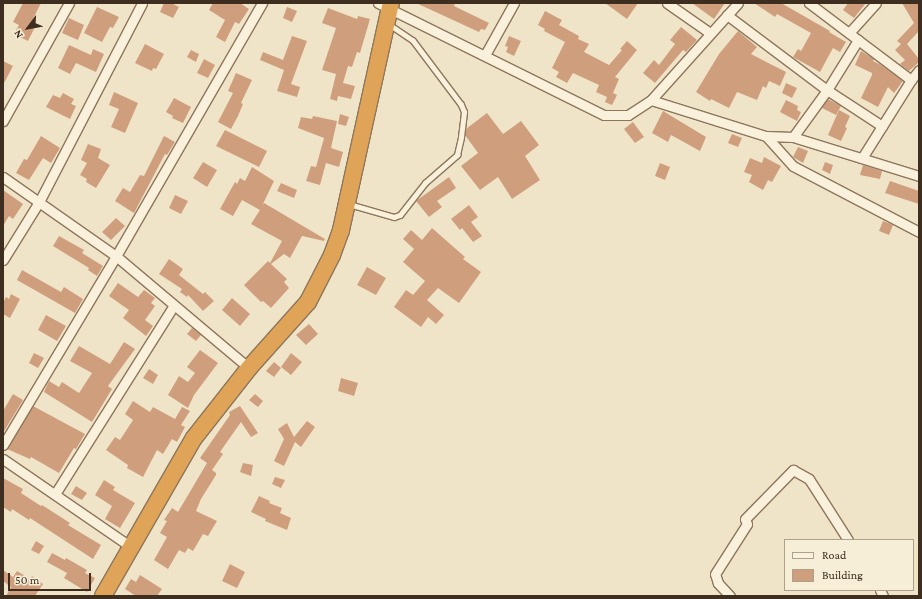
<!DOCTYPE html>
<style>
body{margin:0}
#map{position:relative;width:922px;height:599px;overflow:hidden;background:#f0e4c8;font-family:"Crimson Pro",serif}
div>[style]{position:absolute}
.building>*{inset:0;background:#cf9f7d}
.roads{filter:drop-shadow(1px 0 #8d765c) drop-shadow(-1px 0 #8d765c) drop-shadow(0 1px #8d765c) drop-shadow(0 -1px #8d765c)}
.lane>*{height:4.5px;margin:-2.25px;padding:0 2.25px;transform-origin:2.25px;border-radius:2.25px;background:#faf1dc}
.street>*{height:9px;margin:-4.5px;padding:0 4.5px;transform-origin:4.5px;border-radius:4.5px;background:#faf1dc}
.highway>*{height:16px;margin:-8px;padding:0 8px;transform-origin:8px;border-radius:8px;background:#e0a458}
span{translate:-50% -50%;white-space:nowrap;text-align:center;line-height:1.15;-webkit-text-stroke:4px #f7eed8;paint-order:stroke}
.frame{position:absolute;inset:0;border:4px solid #3d2e20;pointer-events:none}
.legend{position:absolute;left:784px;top:539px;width:130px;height:52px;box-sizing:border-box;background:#f7eed8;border:1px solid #ada18e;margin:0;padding:5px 7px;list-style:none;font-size:12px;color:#3d2e20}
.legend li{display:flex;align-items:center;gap:8px;height:20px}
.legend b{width:20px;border:1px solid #ada18e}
.north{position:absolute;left:8px;top:8px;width:40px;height:40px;-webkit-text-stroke:3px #f7eed8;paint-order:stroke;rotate:238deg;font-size:11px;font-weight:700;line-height:16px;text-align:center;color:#3d2e20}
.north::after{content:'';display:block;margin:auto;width:14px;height:18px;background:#3d2e20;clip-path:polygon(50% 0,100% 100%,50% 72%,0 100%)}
.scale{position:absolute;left:8px;top:573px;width:83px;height:18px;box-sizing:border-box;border:2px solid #3d2e20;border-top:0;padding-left:5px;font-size:12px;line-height:14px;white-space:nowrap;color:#3d2e20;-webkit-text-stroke:3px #f7eed8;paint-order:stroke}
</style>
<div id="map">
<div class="building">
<i style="clip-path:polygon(23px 3px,41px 3px,31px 23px,36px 25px,28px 41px,14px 34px,19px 25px,13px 22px)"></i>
<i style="clip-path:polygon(164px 3px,171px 3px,179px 7px,173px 18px,160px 12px)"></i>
<i style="clip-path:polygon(213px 3px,240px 3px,249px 9px,239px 24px,235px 22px,225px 42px,216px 37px,225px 20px,209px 10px)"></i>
<i style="clip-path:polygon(416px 3px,455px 3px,454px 6px,489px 23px,485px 30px,481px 29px,479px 32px)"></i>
<i style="clip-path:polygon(605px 3px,638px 3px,627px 19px)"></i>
<i style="clip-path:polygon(692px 3px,725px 3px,714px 19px)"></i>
<i style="clip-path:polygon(754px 3px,781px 3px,830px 31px,829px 32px,846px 42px,840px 52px,833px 48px,820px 72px,793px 57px,798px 49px,801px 51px,811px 33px,777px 14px,775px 17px)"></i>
<i style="clip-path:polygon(848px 3px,866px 3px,854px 18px,843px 10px)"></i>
<i style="clip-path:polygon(902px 3px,919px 3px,919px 31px,907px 44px,919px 59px,919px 62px,909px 71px,900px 64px,905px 60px,895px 50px,901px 44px,897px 41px,914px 23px)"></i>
<i style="clip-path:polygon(97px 7px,119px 17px,113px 28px,110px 27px,102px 42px,84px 33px)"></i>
<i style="clip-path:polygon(287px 7px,297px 11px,292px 22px,283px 18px)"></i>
<i style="clip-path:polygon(328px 8px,357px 19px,358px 16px,370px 19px,360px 53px,357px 52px,352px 67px,348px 66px,343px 83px,355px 86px,351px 99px,338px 96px,337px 101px,330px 99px,336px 74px,322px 70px,336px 28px,322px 23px)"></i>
<i style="clip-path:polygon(545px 11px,562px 20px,559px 25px,579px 36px,578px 39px,589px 44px,584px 52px,609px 65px,622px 50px,620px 49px,627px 41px,637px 50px,615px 77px,619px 79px,613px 93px,617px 95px,612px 105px,605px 102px,607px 97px,596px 92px,599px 85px,573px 73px,567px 83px,556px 77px,559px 72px,552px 68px,565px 42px,544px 31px,545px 29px,538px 25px)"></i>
<i style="clip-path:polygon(69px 18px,84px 25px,78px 40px,62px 33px)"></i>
<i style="clip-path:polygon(681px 27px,697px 40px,686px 52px,683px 50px,655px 83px,643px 73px,654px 60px,659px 65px,675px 44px,670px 40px)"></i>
<i style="clip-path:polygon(738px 31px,757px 47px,751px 54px,786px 72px,780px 86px,769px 81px,766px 88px,763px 86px,757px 100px,737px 92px,729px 108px,711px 99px,710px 101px,696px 92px,719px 54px)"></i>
<i style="clip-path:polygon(292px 36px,307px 41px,291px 84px,300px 87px,297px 97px,277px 91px,284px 70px,260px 60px,263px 52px,283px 60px)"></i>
<i style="clip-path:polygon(509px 36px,521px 41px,514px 56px,506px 52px,508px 47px,505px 46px)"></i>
<i style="clip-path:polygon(145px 44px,164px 54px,156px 69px,153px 68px,152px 71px,135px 63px)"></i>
<i style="clip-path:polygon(69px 45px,91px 55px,93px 49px,104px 54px,96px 72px,76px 63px,70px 74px,58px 68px)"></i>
<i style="clip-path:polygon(191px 50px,199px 54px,196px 62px,187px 57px)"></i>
<i style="clip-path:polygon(861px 51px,874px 59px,873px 61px,881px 65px,903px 81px,894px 93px,888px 87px,878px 107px,861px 98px,872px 75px,872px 73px,855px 65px)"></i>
<i style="clip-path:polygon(204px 59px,215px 65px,208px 78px,197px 73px)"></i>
<i style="clip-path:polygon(3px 61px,13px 66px,3px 85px)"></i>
<i style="clip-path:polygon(236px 73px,252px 80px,241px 103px,243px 104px,238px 116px,231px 129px,218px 122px,233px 93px,228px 91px)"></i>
<i style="clip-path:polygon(786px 83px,797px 88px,792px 98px,782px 93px)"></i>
<i style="clip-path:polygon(114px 92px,138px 103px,125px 133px,111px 127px,119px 109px,109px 105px)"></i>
<i style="clip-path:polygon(63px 93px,74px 99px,71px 104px,76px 106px,70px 119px,46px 107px,53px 95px,60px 98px)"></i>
<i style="clip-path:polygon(174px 98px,191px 107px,183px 123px,172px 118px,173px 116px,166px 112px)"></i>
<i style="clip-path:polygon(828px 99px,841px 106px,836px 115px,822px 108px)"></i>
<i style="clip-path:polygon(786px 100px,798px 106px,797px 110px,801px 112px,797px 121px,780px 112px)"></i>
<i style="clip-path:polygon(839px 110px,850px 116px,845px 127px,847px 128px,841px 141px,828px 135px)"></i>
<i style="clip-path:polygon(663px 111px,706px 137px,700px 151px,671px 135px,668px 142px,652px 133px)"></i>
<i style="clip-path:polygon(487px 113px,503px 134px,521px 121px,539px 145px,525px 156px,540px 180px,512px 199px,498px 177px,480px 190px,461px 166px,478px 153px,465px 135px,466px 129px)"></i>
<i style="clip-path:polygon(340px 114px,349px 117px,346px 126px,338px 124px)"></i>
<i style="clip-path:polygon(313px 116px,337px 121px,331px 148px,343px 152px,339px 167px,326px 163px,320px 185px,306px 181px,311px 166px,316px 167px,324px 138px,298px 128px,301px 117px,312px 119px)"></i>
<i style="clip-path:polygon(633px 122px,644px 137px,635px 143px,624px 129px)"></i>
<i style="clip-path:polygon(225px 130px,267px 151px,259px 167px,216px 146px)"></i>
<i style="clip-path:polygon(732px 134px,742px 138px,738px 147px,728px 143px)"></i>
<i style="clip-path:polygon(41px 136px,60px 148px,51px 163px,43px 158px,29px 180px,16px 173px,24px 159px,27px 160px)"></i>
<i style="clip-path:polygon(164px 136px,175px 142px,167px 155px,165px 154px,134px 213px,115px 201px,123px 188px,130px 192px,140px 175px,144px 176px)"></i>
<i style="clip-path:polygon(88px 144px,101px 149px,98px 158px,110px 165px,96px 188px,86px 182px,87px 179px,80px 175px,87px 163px,81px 160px)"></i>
<i style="clip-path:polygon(798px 147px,808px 151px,803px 163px,793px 157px)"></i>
<i style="clip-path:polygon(764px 157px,781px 166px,772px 182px,768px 180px,763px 190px,749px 182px,752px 175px,744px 172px,750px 158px,762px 163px)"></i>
<i style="clip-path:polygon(203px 162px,217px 170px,207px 187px,193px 178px)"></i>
<i style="clip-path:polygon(825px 162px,833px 165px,830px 174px,822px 170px)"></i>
<i style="clip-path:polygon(660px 163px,670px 167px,665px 180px,655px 176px)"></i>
<i style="clip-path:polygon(863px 165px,882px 171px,880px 179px,860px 175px)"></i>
<i style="clip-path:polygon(252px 167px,274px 181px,262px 206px,264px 203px,325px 239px,324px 241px,302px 236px,290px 258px,284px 254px,271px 264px,287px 279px,284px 282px,289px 288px,271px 308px,263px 301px,261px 302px,244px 285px,268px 261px,270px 263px,282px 241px,251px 224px,260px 210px,242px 200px,233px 216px,220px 209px,235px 182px,237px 184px,240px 178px,245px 181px)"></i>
<i style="clip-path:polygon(449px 177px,456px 188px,437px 201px,442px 207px,429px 217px,416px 201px)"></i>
<i style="clip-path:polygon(890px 181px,919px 191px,919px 204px,885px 193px)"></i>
<i style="clip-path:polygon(281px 183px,297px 190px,294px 198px,277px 191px)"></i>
<i style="clip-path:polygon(3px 190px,23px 204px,13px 219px,9px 216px,3px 226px)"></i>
<i style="clip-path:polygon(175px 195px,188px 201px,181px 214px,169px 208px)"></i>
<i style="clip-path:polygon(469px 205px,478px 217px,471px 222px,482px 236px,473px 242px,462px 228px,460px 230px,451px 219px)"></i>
<i style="clip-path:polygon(116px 218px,125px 226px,111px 240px,102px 232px)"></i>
<i style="clip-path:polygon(883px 221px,893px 225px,889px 235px,879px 231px)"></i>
<i style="clip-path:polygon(432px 228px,465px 257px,463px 259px,481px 272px,459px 303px,438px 288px,427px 300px,444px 315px,436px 324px,428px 317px,421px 327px,394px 307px,406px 290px,413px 295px,425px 281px,403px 262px,414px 249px,403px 239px,411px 230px,422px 240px)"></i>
<i style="clip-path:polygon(59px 236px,84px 250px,82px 253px,103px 266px,97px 276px,88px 270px,89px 268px,53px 246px)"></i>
<i style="clip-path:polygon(169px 259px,183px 269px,179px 275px,203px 294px,205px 292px,214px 301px,203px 311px,188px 295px,187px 297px,180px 292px,182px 289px,159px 274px)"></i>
<i style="clip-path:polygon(367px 267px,386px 278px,376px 295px,357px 285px)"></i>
<i style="clip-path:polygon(22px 270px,61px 292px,64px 287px,83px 299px,75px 313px,17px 280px)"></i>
<i style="clip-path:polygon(118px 283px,138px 297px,144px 290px,155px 298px,151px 303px,155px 306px,145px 320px,153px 326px,146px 336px,123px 318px,129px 310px,109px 296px)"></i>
<i style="clip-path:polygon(11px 294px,20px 299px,10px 318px,3px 314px,3px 303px,6px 297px,9px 299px)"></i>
<i style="clip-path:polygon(232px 298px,250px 314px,240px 326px,222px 310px)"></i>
<i style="clip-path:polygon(46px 315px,66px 326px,57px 341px,38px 330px)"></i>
<i style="clip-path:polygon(309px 324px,318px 334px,306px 345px,296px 335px)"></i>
<i style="clip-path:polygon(192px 328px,201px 335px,196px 341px,187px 334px)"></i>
<i style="clip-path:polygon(124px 342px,135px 349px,108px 386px,112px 389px,92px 422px,44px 392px,49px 381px,59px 387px,62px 382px,79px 393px,92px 373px,70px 361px,79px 346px,110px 364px)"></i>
<i style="clip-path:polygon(200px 350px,218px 363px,194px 395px,188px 408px,168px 395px,179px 376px,188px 382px,195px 373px,187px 367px)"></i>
<i style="clip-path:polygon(34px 353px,44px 358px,38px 368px,29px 363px)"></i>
<i style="clip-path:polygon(291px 353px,302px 362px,291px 375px,281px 367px)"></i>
<i style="clip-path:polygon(274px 362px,281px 368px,274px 377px,266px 371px)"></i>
<i style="clip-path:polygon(149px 369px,158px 375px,153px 384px,143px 378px)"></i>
<i style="clip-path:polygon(341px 378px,358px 383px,354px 396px,338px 391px)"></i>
<i style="clip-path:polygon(13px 394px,23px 400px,3px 433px,3px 411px)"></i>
<i style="clip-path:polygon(255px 394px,263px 401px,258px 407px,249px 400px)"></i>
<i style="clip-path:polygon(133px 401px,150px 412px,153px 407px,175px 419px,182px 407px,190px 411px,181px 425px,185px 427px,177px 442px,172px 439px,163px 454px,157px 450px,143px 477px,127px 468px,128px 465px,106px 450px,115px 437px,120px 440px,133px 420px,125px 414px)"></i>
<i style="clip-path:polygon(33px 406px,85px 434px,76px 449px,74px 448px,59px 473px,31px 457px,30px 459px,7px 449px)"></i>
<i style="clip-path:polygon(240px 406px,258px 433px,251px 437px,241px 422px,220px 452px,223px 454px,212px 470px,216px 473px,216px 475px,201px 499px,196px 511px,217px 521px,208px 536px,203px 534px,193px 551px,188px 548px,185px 553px,179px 550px,168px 569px,154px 560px,167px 537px,160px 533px,167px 521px,164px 520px,172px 508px,178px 512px,207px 463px,200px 458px,230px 415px,229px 412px)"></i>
<i style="clip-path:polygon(307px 421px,315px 427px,301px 447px,295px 442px,284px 466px,274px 461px,284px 439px,278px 429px,287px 423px,294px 437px)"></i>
<i style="clip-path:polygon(243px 463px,253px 465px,251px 476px,240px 472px)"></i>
<i style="clip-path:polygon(275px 477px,285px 480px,281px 488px,272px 484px)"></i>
<i style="clip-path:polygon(3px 478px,23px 489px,21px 493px,41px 506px,42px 505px,70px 523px,68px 525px,101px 545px,93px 559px,30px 518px,29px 520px,12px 509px,11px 512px,3px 507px)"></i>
<i style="clip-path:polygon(104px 480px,115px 487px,113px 490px,135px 503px,120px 528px,105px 519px,112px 506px,95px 495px)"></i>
<i style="clip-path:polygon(76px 486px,87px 493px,82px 500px,71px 494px)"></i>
<i style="clip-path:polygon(259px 496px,270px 501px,269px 503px,282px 508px,280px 513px,291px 518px,287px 530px,265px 521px,266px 519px,251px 512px)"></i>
<i style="clip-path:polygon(36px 541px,44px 546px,39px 554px,31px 550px)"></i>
<i style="clip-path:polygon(52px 553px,65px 560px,66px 558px,87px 570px,85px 573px,95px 578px,87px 592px,64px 578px,67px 573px,47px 562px)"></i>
<i style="clip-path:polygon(230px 564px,245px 572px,237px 588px,222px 581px)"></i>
<i style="clip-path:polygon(3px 570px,13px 577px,17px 571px,30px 579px,32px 576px,43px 584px,35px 596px,6px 596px,11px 587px,3px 581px)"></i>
<i style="clip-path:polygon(140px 575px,162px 589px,157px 596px,136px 596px,125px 589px,131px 579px,136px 582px)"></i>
</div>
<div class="roads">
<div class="lane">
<i style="left:349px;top:204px;width:47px;rotate:16.1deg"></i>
<i style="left:394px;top:217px;width:6px;rotate:-18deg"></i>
<i style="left:400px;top:215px;width:41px;rotate:-52deg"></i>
<i style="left:425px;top:183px;width:43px;rotate:-41.2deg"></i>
<i style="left:457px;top:155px;width:18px;rotate:-77deg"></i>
<i style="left:461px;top:137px;width:25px;rotate:-83deg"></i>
<i style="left:464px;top:112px;width:8px;rotate:-113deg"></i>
<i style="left:461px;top:105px;width:80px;rotate:-126.9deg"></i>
<i style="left:413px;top:41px;width:29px;rotate:-146deg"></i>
</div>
<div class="street">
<i style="left:378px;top:3px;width:252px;rotate:26.4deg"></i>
<i style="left:604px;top:115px;width:24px"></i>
<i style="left:628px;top:115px;width:27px;rotate:-33deg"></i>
<i style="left:651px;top:100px;width:130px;rotate:-48.1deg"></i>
<i style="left:667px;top:3px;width:52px;rotate:34.9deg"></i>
<i style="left:809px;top:3px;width:128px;rotate:37deg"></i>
<i style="left:727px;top:15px;width:125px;rotate:36.9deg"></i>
<i style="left:827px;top:90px;width:66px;rotate:33.2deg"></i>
<i style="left:849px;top:33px;width:40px;rotate:-48deg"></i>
<i style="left:485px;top:55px;width:60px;rotate:-60.9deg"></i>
<i style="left:651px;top:100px;width:121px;rotate:17.4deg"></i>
<i style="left:766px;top:136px;width:27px;rotate:2deg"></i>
<i style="left:793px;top:137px;width:132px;rotate:17.2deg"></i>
<i style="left:3px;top:121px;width:135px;rotate:-60.8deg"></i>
<i style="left:766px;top:136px;width:40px;rotate:48deg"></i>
<i style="left:793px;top:166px;width:142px;rotate:27.6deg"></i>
<i style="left:793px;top:137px;width:58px;rotate:-54.1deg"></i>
<i style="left:827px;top:90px;width:59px;rotate:-58.2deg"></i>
<i style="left:862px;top:158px;width:92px;rotate:-57.9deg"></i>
<i style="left:911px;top:80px;width:13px;rotate:-51deg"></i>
<i style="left:3px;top:177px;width:138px;rotate:35deg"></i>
<i style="left:116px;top:256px;width:174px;rotate:40.1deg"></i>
<i style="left:3px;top:260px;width:68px;rotate:-58.2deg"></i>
<i style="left:39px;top:202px;width:224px;rotate:-62.6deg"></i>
<i style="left:3px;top:445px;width:220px;rotate:-59.1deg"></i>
<i style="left:116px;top:256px;width:292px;rotate:-60deg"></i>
<i style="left:3px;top:459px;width:155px;rotate:34.5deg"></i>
<i style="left:55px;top:494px;width:223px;rotate:-57.8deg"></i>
<i style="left:880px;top:590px;width:7px;rotate:63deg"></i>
<i style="left:730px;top:596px;width:18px;rotate:-133deg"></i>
<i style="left:718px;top:583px;width:9px;rotate:-108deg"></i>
<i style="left:715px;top:574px;width:59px;rotate:-57.4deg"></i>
<i style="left:747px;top:524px;width:5px;rotate:-112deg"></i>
<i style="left:745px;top:519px;width:69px;rotate:-45.6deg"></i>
<i style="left:793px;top:470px;width:18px;rotate:29deg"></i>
<i style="left:809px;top:479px;width:72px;rotate:57.4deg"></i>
</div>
<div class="highway">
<i style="left:103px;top:596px;width:182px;rotate:-60.1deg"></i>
<i style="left:194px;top:438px;width:89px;rotate:-51.8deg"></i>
<i style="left:249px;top:368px;width:89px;rotate:-48.2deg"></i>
<i style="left:308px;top:302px;width:53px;rotate:-62.9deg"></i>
<i style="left:332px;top:255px;width:27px;rotate:-70deg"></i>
<i style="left:341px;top:230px;width:232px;rotate:-77.6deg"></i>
</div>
</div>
<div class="frame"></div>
<ul class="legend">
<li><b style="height:5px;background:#faf1dc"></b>Road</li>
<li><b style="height:11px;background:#cf9f7d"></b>Building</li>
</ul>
<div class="north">N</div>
<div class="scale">50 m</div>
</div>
